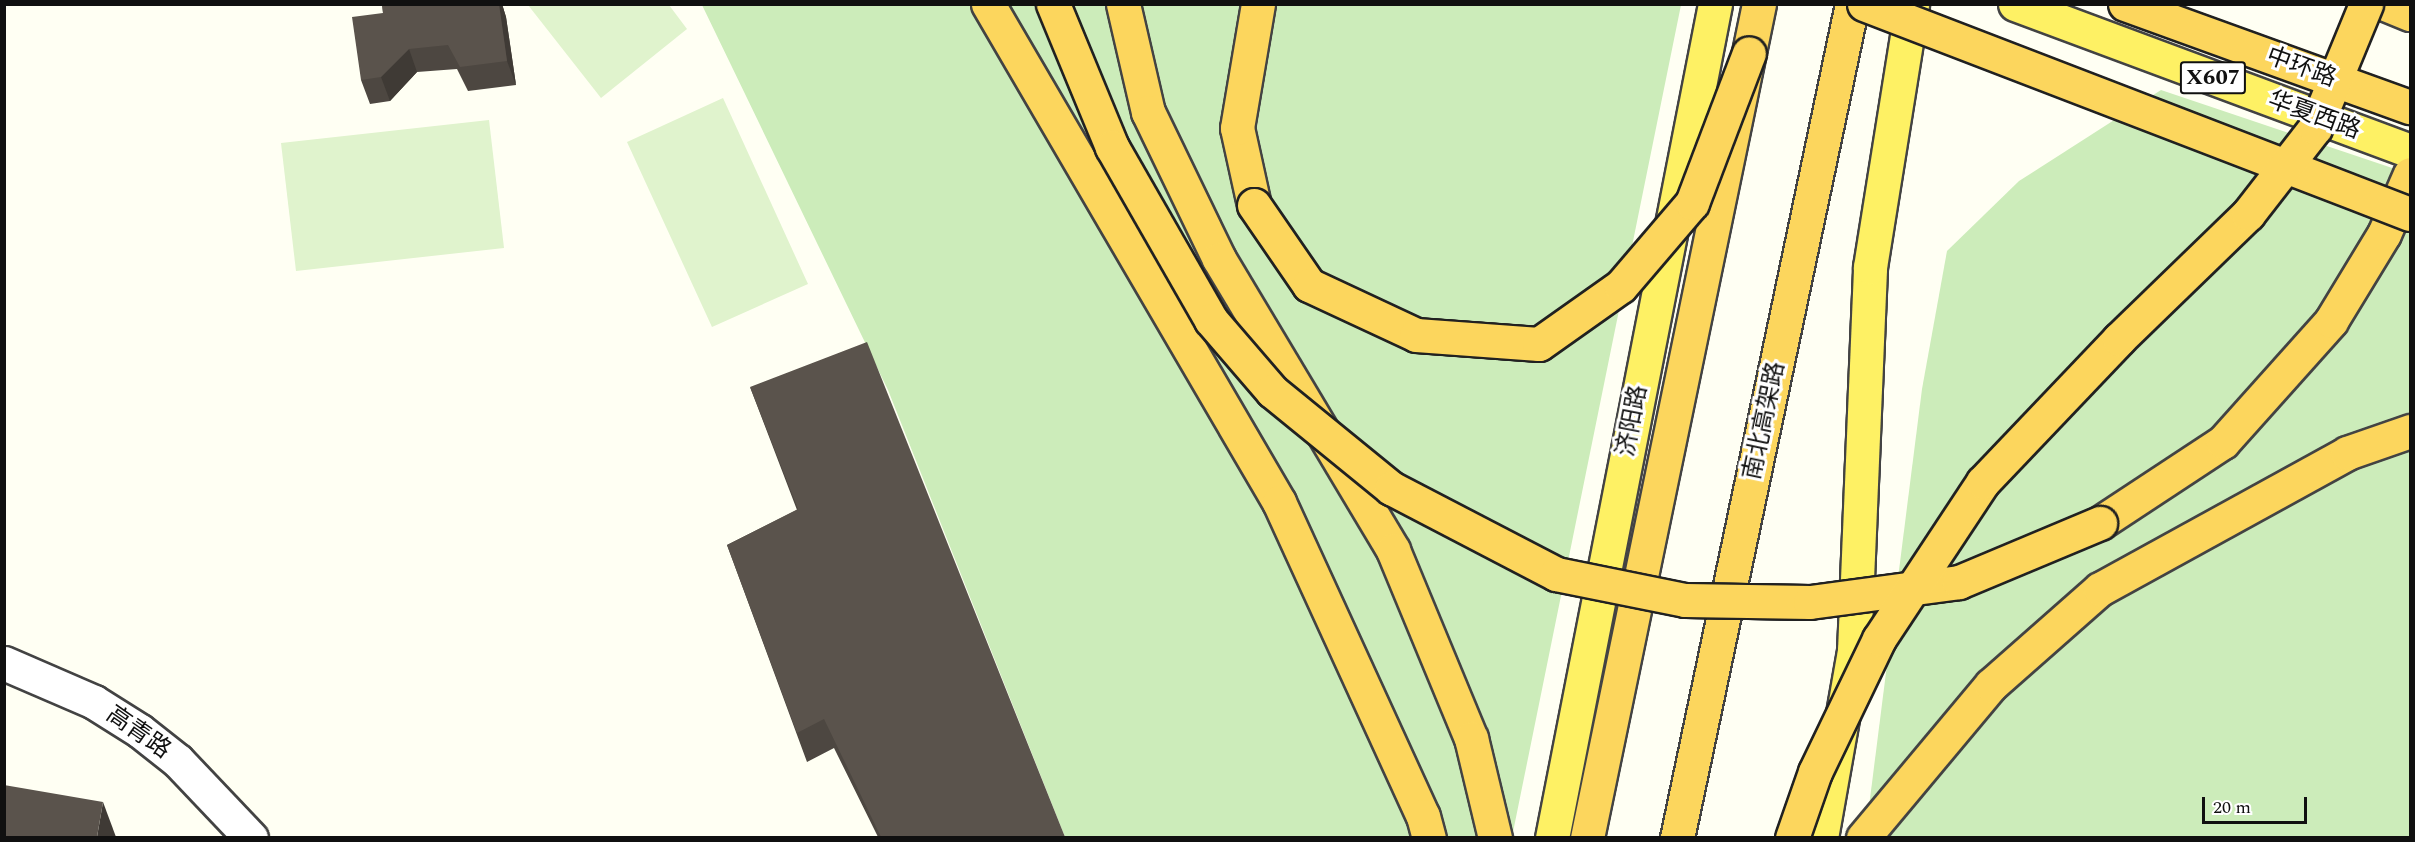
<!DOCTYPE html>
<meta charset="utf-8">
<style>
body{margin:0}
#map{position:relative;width:2415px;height:842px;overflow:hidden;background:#fffff3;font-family:Spectral,"Noto Sans SC",serif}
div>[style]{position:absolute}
.green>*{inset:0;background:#ccecba}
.pitch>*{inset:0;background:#e0f3cd}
.roads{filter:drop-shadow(2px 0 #434343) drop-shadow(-2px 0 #434343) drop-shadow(0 2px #434343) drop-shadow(0 -2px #434343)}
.minor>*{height:33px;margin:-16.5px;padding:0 16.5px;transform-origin:16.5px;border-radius:16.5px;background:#fff}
.primary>*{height:33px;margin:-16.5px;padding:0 16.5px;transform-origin:16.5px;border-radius:16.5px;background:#fef164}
.trunk>*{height:33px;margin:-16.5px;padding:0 16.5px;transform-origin:16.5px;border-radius:16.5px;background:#fcd65d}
.bridges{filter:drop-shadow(2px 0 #212121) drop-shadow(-2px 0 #212121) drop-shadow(0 2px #212121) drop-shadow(0 -2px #212121)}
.trunk-bridge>*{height:33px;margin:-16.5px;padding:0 16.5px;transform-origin:16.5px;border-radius:16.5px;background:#fcd65d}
.wall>*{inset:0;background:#4d4741}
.shaded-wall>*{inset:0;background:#3f3a35}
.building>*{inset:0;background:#5a534c}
span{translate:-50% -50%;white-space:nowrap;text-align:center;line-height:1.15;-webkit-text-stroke:6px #fff;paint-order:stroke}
.shield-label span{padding:2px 4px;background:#fff;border:2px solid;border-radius:4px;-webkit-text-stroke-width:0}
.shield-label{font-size:22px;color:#101010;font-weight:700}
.street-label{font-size:24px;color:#101010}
.frame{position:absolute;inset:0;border:6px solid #101010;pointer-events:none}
.scale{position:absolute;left:2202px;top:797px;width:105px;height:27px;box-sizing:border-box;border:3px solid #101010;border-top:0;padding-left:8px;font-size:18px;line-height:21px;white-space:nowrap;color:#101010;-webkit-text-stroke:4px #fff;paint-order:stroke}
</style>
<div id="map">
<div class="green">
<i style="clip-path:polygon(702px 5px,1681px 5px,1512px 837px,1065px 837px,888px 390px)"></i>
<i style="clip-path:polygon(2161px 90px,2410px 174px,2410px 837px,1865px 838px,1922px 389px,1947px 251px,2019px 181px)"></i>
</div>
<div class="pitch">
<i style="clip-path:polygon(528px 5px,669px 5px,687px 29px,601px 98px)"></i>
<i style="clip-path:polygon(723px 98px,808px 284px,712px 327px,627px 142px)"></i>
<i style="clip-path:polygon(489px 120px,504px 248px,296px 271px,281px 143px)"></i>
</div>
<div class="roads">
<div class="minor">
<i style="left:4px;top:663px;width:98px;rotate:23.4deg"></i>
<i style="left:94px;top:702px;width:54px;rotate:32.2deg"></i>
<i style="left:140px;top:731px;width:48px;rotate:38.3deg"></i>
<i style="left:178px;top:761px;width:106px;rotate:46.5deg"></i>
</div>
<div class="primary">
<i style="left:2015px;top:4px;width:421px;rotate:20.4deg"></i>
<i style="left:1552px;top:838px;width:850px;rotate:-78.94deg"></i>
<i style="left:1821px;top:838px;width:190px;rotate:-80deg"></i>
<i style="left:1854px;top:651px;width:384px;rotate:-87.6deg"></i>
<i style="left:1870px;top:267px;width:266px;rotate:-80.9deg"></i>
</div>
<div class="trunk">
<i style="left:988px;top:4px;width:577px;rotate:59.7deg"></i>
<i style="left:1279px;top:502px;width:345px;rotate:65.4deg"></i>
<i style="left:1423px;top:816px;width:23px;rotate:75deg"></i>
<i style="left:1123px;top:4px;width:111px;rotate:77deg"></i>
<i style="left:1148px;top:112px;width:163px;rotate:64.2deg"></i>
<i style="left:1219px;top:259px;width:339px;rotate:59.1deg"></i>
<i style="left:1393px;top:550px;width:204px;rotate:67.5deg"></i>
<i style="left:1471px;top:738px;width:103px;rotate:76.5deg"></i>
<i style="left:2385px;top:4px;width:27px;rotate:22deg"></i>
<i style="left:1254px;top:205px;width:79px;rotate:-102.4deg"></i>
<i style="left:1237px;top:128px;width:126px;rotate:-80.4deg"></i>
<i style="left:2100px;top:523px;width:147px;rotate:-33.4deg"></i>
<i style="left:2223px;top:442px;width:162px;rotate:-48.2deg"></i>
<i style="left:2331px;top:321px;width:102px;rotate:-58.7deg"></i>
<i style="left:2384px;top:234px;width:65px;rotate:-66.6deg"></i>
<i style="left:1587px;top:838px;width:852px;rotate:-78.35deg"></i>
<i style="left:1677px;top:838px;width:852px;rotate:-78.15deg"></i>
<i style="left:1863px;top:838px;width:199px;rotate:-50.1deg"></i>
<i style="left:1991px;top:685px;width:145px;rotate:-41.4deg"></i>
<i style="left:2100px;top:589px;width:282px;rotate:-28.8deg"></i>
<i style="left:2347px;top:453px;width:67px;rotate:-19.2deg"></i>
</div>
</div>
<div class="bridges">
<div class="trunk-bridge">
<i style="left:1053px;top:4px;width:155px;rotate:67.6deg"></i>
<i style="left:1112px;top:147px;width:199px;rotate:60.2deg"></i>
<i style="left:1211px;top:320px;width:94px;rotate:49.3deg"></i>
<i style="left:1272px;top:391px;width:154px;rotate:39.2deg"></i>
<i style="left:1391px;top:488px;width:186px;rotate:27.5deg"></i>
<i style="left:1556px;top:574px;width:132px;rotate:11.4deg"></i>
<i style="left:1685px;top:600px;width:125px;rotate:0.9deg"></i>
<i style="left:1810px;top:602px;width:150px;rotate:-7.6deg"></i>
<i style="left:1959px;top:582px;width:153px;rotate:-22.7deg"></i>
<i style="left:1864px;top:4px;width:585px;rotate:21.04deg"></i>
<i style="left:2125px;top:4px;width:303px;rotate:19.9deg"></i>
<i style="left:1254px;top:205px;width:97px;rotate:55.5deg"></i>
<i style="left:1309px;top:285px;width:118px;rotate:25deg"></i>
<i style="left:1416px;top:335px;width:123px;rotate:4.2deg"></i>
<i style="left:1539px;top:344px;width:100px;rotate:-35.3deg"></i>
<i style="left:1621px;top:286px;width:109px;rotate:-49.5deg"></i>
<i style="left:1692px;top:203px;width:160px;rotate:-69.2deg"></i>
<i style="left:1792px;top:838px;width:70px;rotate:-70.8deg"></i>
<i style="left:1815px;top:772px;width:148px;rotate:-64.3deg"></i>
<i style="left:1879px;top:639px;width:188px;rotate:-56.5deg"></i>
<i style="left:1983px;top:482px;width:197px;rotate:-46.4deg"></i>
<i style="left:2119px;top:339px;width:180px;rotate:-44.1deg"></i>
<i style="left:2248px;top:214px;width:109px;rotate:-52.1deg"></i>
<i style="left:2315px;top:128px;width:134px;rotate:-67.6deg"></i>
</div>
</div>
<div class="wall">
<i style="clip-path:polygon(382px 4px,502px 4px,506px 17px,516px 85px,468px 91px,457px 69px,417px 72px,390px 101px,370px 104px,361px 80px,383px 13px)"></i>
<i style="clip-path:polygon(750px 387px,1065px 837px,878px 837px,834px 748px,807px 762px,727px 545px,797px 510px)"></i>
</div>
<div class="shaded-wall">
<i style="clip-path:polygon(499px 4px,502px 4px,506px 17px,516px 85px,507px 61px)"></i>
<i style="clip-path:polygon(409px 49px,417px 72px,390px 101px,381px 77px)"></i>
<i style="clip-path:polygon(103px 802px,116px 837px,97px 837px)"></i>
</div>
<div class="building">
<i style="clip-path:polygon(382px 4px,499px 4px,507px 61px,460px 67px,448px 45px,409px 49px,381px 77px,361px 80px,352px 17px,383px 13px)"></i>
<i style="clip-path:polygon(867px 342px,1065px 837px,881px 837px,824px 719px,797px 733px,727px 545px,798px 509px,750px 387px)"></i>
<i style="clip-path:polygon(4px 785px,103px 802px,97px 837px,4px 837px)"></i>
</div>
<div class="shield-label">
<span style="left:2213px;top:78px">X607</span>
</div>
<div class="street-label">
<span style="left:2301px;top:68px;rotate:20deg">中环路</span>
<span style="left:2314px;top:116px;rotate:20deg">华夏西路</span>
<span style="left:1633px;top:421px;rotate:-79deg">济阳路</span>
<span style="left:1765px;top:421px;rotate:-78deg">南北高架路</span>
<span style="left:138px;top:733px;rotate:35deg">高青路</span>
</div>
<div class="frame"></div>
<div class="scale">20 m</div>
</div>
